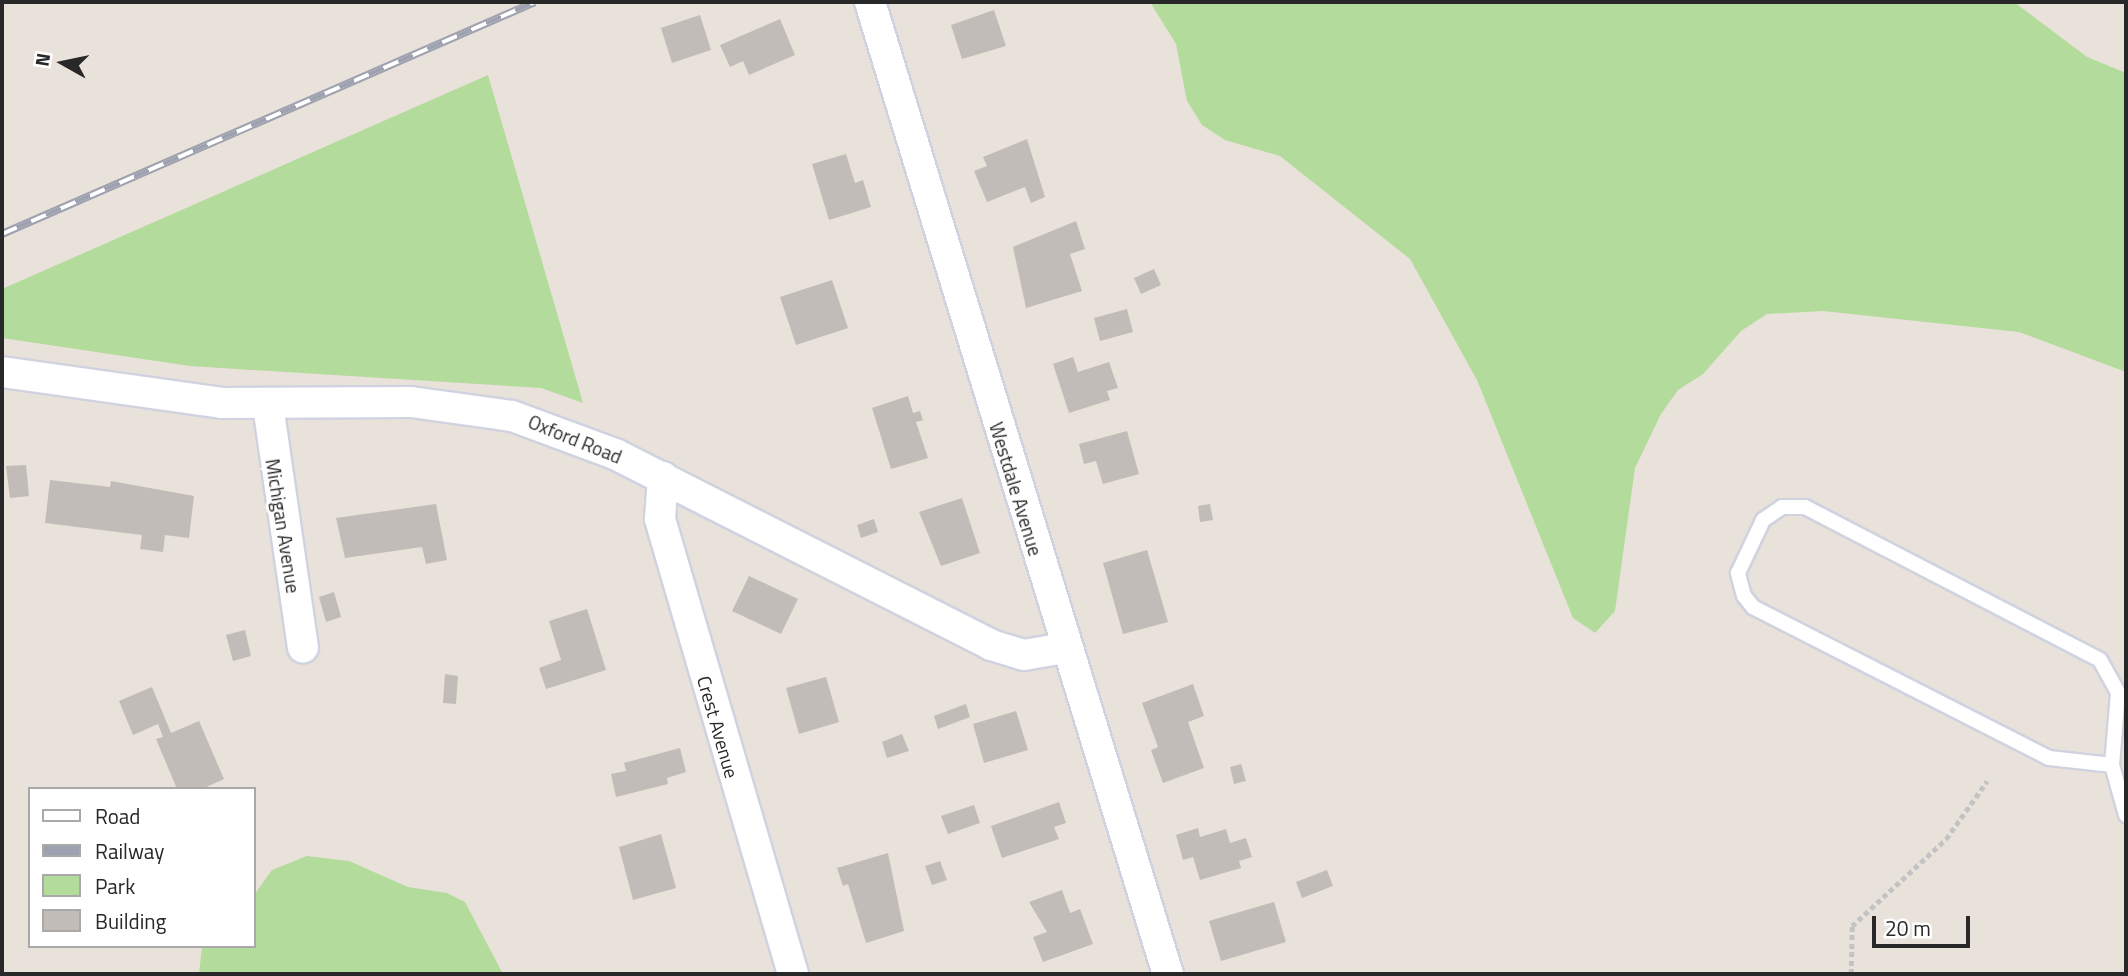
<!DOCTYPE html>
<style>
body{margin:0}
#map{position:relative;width:2128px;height:976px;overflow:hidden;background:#e9e2da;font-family:"Titillium Web",sans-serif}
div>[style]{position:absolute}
.green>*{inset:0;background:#b3db9b}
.building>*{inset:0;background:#c1bcb7}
.path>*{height:4.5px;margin-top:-2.25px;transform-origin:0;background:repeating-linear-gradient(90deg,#c3c3c3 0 5px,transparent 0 8.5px)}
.roads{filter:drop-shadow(2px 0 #d0d3df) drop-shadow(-2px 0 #d0d3df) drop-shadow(0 2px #d0d3df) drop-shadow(0 -2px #d0d3df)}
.lane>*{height:14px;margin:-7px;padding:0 7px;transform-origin:7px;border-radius:7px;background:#fff}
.street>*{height:30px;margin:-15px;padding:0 15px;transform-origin:15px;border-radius:15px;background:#fff}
.rail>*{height:8px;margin-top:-4px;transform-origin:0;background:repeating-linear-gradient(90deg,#fff 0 16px,#9ea1b0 0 32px);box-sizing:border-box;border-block:2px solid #9ea1b0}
span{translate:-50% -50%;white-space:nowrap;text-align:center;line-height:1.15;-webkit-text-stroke:6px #fff;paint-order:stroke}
.street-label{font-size:19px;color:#282828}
.frame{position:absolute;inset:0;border:4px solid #282828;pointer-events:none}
.legend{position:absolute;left:28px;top:787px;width:228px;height:161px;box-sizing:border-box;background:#fff;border:2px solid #a9a9a9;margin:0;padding:9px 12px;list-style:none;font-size:21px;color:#282828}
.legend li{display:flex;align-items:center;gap:14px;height:35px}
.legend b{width:35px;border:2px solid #a9a9a9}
.north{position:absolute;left:28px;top:28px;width:70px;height:70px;-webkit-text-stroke:5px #fff;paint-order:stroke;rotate:279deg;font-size:19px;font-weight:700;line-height:28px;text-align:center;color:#282828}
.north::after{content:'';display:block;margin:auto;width:24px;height:32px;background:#282828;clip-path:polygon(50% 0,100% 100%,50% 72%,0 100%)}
.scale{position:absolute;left:1872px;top:916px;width:98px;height:32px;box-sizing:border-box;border:4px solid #282828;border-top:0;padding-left:9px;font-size:21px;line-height:24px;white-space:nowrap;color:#282828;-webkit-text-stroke:5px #fff;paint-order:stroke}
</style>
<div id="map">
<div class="green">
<i style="clip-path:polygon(1150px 2px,2014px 2px,2087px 57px,2126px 73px,2126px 372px,2019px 332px,1823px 311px,1767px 314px,1741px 331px,1703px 374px,1678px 390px,1661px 414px,1635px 468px,1615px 611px,1595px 633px,1573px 618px,1477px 380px,1410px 259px,1280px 156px,1225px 140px,1202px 125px,1187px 101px,1176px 44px)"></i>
<i style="clip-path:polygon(488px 75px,583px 403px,541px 388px,190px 366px,2px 338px,2px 289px)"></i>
<i style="clip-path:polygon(307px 856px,349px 861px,408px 887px,447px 893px,465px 902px,503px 974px,199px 974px,202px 946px,254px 946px,254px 895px,272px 870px)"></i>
</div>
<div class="building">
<i style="clip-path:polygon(994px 10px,1006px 46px,962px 59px,951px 25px)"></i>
<i style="clip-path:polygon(700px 15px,711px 50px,672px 63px,661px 28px)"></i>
<i style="clip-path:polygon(780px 19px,795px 55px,749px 75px,743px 61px,730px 67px,720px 45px)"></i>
<i style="clip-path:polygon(1027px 139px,1045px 197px,1031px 203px,1025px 187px,987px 202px,974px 171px,987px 166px,983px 157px)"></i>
<i style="clip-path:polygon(846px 154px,855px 183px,863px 180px,871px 207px,829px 220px,812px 164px)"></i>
<i style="clip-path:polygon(1076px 221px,1085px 249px,1070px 254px,1082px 291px,1026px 308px,1013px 247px)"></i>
<i style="clip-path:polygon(1154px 269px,1161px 285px,1141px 294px,1134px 278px)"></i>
<i style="clip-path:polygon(832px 280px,848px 328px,796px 345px,780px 297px)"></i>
<i style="clip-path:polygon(1127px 309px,1133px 332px,1100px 341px,1094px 318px)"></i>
<i style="clip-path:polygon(1073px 357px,1078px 372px,1109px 362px,1118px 388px,1107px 391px,1110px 400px,1069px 413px,1053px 364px)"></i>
<i style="clip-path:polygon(908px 396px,913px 413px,920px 411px,923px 420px,916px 422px,928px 458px,891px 469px,872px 408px)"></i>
<i style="clip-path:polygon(1127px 431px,1139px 474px,1103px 484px,1096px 461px,1084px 464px,1079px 444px)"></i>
<i style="clip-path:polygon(26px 465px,29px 496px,10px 498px,6px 466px)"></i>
<i style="clip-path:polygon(50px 480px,110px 487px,111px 481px,194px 496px,189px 538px,165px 535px,163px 552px,140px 549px,142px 535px,45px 523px)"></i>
<i style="clip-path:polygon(962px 498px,980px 553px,941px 566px,919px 512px)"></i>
<i style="clip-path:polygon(436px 504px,447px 560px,426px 564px,422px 547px,345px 558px,336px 518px)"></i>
<i style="clip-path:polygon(1210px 504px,1213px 520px,1200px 522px,1198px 506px)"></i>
<i style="clip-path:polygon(874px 519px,878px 532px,861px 538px,857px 525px)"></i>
<i style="clip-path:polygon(1147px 550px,1168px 622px,1123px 634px,1103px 563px)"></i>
<i style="clip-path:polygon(749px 576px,798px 599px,781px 634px,732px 611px)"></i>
<i style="clip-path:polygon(334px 592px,341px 617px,326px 622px,319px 597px)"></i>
<i style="clip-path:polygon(587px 609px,606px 670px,546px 689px,539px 668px,561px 660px,549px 621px)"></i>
<i style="clip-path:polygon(245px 630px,251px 656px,233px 661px,226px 635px)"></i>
<i style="clip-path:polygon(445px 674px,458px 676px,456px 704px,443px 703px)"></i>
<i style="clip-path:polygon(826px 677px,839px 722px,799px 734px,786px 688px)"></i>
<i style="clip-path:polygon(1193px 684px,1204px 716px,1188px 722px,1204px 768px,1163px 783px,1151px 750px,1158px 747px,1142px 703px)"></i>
<i style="clip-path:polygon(152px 687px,171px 733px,199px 721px,224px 779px,202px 789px,177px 789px,156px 739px,163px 737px,158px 724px,133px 735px,119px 701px)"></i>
<i style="clip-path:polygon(966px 704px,970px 717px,938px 729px,934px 716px)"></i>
<i style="clip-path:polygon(1016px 711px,1028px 750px,984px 763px,973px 724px)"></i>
<i style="clip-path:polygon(902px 734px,909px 751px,887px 758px,882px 742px)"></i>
<i style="clip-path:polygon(680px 748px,686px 772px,667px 778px,668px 784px,616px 797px,611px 774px,626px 771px,624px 763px)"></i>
<i style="clip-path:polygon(1241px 764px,1246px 781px,1234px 784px,1230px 767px)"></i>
<i style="clip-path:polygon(1059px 802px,1066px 823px,1054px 827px,1059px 839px,1002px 858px,991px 826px)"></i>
<i style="clip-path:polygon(974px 805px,980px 823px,948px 834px,941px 816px)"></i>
<i style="clip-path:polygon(1198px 828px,1200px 837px,1226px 829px,1230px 843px,1246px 838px,1252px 857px,1239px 861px,1241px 868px,1200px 880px,1193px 857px,1183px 860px,1176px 835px)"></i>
<i style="clip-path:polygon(661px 834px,676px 888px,633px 900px,619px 847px)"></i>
<i style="clip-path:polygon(888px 853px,904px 931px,866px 943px,848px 884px,843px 886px,837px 868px)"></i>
<i style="clip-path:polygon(940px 861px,947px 880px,932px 885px,925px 866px)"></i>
<i style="clip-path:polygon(1327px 870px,1333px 886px,1302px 898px,1296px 882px)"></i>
<i style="clip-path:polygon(1062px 890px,1070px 913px,1080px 909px,1093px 944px,1043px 962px,1033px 937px,1047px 932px,1029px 902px)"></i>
<i style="clip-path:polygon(1274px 902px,1286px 942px,1221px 961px,1209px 921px)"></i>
</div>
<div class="path">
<i style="left:1851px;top:974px;width:48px;rotate:-88.8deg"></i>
<i style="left:1852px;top:926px;width:128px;rotate:-42.8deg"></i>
<i style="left:1946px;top:839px;width:71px;rotate:-54.7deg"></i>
</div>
<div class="roads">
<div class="lane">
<i style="left:2112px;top:765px;width:63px;rotate:-173.7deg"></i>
<i style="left:2049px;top:758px;width:332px;rotate:-153deg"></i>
<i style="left:1753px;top:607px;width:14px;rotate:-129deg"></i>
<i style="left:1744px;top:596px;width:24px;rotate:-105deg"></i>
<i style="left:1738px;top:573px;width:59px;rotate:-64.7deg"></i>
<i style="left:1763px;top:520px;width:23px;rotate:-34deg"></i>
<i style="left:1782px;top:507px;width:23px"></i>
<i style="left:1805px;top:507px;width:332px;rotate:27.4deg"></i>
<i style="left:2100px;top:660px;width:38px;rotate:61deg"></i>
<i style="left:2118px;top:693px;width:72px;rotate:94.8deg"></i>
<i style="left:2112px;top:765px;width:52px;rotate:74.4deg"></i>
</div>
<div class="street">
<i style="left:870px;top:2px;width:1017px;rotate:72.96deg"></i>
<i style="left:2px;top:372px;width:222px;rotate:8deg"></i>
<i style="left:222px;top:403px;width:189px;rotate:-0.3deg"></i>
<i style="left:411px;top:402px;width:102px;rotate:7.9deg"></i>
<i style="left:512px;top:416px;width:110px;rotate:20.3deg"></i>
<i style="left:615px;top:454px;width:422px;rotate:26.9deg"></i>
<i style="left:991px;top:645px;width:34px;rotate:17deg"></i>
<i style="left:1024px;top:655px;width:41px;rotate:-9.9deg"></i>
<i style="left:268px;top:405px;width:245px;rotate:81.8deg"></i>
<i style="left:663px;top:477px;width:42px;rotate:94.1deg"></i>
<i style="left:660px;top:519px;width:474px;rotate:73.7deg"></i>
</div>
</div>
<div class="rail">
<i style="left:2px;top:234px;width:581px;rotate:-23.52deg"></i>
</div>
<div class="street-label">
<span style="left:575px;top:439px;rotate:22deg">Oxford Road</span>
<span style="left:1016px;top:489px;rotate:73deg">Westdale Avenue</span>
<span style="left:283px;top:526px;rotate:81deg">Michigan Avenue</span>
<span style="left:718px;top:727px;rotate:74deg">Crest Avenue</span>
</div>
<div class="frame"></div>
<ul class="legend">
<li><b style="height:9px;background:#fff"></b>Road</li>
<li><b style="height:9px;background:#9ea1b0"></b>Railway</li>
<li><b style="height:19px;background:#b3db9b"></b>Park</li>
<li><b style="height:19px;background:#c1bcb7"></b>Building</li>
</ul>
<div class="north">N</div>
<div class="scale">20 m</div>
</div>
